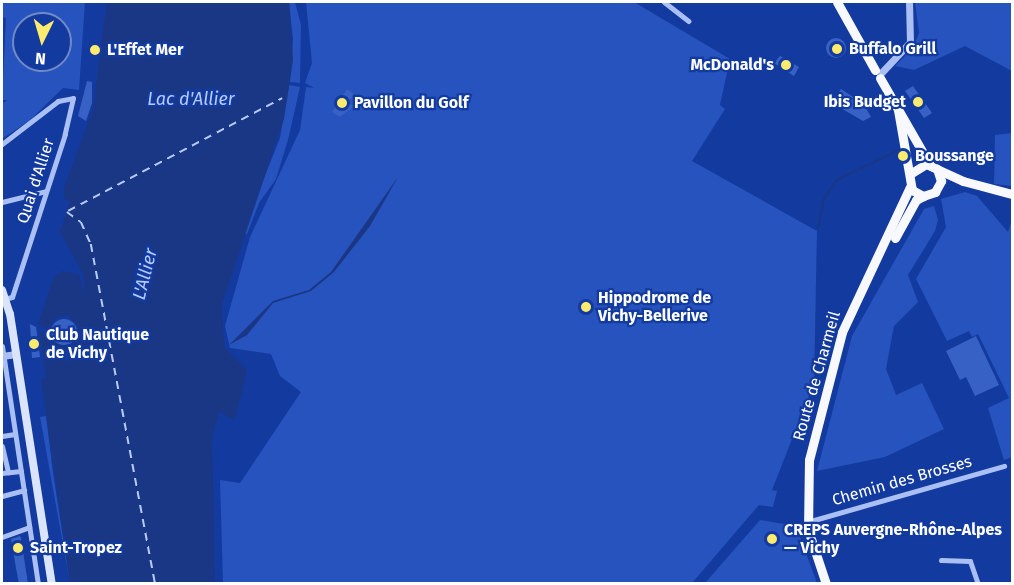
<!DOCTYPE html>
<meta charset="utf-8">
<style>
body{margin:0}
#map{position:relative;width:1014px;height:585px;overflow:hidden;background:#133a9f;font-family:"Fira Sans",sans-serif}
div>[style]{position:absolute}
.green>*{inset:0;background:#2653bd}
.water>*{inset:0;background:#1a3785}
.stream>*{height:1.5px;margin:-0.75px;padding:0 0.75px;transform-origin:0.75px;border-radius:0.75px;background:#1a3785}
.ferry>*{height:1.5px;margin-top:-0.75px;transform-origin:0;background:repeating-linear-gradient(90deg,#b7cbfa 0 8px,transparent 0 14px)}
.building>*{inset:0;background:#3761c4}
.round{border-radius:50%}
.minor>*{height:5px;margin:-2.5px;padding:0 2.5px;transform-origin:2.5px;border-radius:2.5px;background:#aac0f4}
.tertiary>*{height:7px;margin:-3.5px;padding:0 3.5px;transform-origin:3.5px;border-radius:3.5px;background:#aac0f4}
.secondary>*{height:8px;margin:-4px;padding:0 4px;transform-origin:4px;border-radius:4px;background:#dae4fd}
.primary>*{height:9px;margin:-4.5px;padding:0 4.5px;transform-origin:4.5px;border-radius:4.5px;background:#f7f9ff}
.dots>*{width:16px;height:16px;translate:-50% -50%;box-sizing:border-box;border:3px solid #133a9f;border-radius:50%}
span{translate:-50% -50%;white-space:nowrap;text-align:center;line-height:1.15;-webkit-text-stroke:4.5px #133a9f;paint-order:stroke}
.poi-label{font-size:16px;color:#fff;font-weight:700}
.left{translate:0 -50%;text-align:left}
.right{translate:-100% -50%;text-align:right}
.street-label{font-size:16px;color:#fff}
.water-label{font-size:18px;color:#b7cbfa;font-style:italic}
.frame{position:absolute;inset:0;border:3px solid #fff;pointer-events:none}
.north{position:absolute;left:12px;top:12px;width:60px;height:60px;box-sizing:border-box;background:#133a9f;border:2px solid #7189c5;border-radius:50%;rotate:185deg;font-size:16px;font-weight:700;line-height:24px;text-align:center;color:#fff}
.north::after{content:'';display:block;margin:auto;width:21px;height:27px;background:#ffeb6d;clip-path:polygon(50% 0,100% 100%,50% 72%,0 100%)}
</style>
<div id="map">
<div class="green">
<i style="clip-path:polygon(evenodd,2px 2px,85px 2px,79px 90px,63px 88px,29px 121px,2px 139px,2px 104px,7px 100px,2px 100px,6px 18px,2px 17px,2px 2px,24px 24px,60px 24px,60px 60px,24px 60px,24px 24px)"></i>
<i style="clip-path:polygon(289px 2px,295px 2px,301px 25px,300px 83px,290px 82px,293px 39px)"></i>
<i style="clip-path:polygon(306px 2px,634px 2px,730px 59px,720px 105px,725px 109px,692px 161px,817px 231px,814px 383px,772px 490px,777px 491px,773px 507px,759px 505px,692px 583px,223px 583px,220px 480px,240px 483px,301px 392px,280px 376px,271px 354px,230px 348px,225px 326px,250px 237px,300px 130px,306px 87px,314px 88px,305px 83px,312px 63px)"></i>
<i style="clip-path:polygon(915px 2px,1012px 2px,1012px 71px,965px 46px,914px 70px,895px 66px,913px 48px,919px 33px)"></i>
<i style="clip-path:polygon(289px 85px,300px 87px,288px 140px,276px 179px,259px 203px,247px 234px,242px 233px,280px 138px)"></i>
<i style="clip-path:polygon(1012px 133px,1012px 186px,994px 184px,995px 135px)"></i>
<i style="clip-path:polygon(965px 192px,977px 196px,1008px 232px,1012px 219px,1012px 457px,1004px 460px,988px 408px,1009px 398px,978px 334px,972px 337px,969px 331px,947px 341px,916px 279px,946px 227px,941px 199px)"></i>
<i style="clip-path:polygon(934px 206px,938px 220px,935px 231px,908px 275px,918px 302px,894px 326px,886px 369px,896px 395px,922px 383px,944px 429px,885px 457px,817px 471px,852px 336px,924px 209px)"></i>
<i style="clip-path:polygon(46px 416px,53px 473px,70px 583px,40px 417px)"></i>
<i style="clip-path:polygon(760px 520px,796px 526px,817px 583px,705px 583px)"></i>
</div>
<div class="water">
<i style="clip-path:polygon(107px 2px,289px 2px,293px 60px,284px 119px,222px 304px,224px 347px,247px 370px,237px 413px,233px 420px,219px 411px,212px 439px,215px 583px,70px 583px,41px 379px,46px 377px,39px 331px,58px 344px,71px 343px,64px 354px,66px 365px,79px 327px,67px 315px,56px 318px,48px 330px,38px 324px,53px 279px,62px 271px,79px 274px,85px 299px,83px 274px,60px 232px,70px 201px,64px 199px,64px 188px,93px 109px)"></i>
<i style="clip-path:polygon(398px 177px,370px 226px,334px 272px,311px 291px,273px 303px,247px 335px,229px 345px,273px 301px,309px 290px,331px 272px)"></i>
</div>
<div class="stream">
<i style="left:818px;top:229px;width:31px;rotate:-79deg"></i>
<i style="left:824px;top:199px;width:23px;rotate:-56deg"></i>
<i style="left:837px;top:180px;width:71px;rotate:-25.8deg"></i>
</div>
<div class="ferry">
<i style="left:68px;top:211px;width:242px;rotate:-27.8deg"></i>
<i style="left:67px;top:212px;width:17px;rotate:36deg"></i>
<i style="left:81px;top:222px;width:24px;rotate:66deg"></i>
<i style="left:91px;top:244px;width:346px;rotate:79.3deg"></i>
</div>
<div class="building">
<i class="round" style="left:826px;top:38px;width:20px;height:20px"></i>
<i style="clip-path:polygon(780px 56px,799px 67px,794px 76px,774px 63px)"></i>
<i style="clip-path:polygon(87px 81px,92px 82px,92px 103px,86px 121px,78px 116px)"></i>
<i style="clip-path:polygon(913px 86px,932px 113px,924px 118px,905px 91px)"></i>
<i style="clip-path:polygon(347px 89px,354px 94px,348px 103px,354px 106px,340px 117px,332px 112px)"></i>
<i style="clip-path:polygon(841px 89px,853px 97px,858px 94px,871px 117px,863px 121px,832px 103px)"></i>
<i class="round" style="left:51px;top:319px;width:26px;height:26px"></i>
<i style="clip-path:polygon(30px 324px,36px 327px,40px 357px,32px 358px)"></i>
<i style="clip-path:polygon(976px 336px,999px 385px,975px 396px,966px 377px,960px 380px,946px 351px)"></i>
<i style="clip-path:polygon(20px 536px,21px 538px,28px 584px,19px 584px,16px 568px,11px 539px)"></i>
</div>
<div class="minor">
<i style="left:664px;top:2px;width:31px;rotate:38deg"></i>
<i style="left:2px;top:144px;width:71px;rotate:-37.5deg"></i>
<i style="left:58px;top:101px;width:15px;rotate:-11deg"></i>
<i style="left:73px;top:98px;width:37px;rotate:103deg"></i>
<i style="left:65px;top:134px;width:171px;rotate:108deg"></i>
<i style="left:12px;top:297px;width:9px;rotate:167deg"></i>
<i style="left:2px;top:202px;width:45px;rotate:-14deg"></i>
<i style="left:2px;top:346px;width:241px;rotate:81.4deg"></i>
<i style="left:2px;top:436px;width:13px;rotate:-9deg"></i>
<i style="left:2px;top:446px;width:27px;rotate:77deg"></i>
<i style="left:2px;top:473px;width:19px;rotate:-6deg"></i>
<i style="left:2px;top:496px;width:23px;rotate:-15deg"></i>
<i style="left:807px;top:522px;width:205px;rotate:-15.9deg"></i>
<i style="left:2px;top:537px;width:29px;rotate:-20deg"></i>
<i style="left:941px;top:560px;width:29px;rotate:2deg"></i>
<i style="left:970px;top:561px;width:24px;rotate:71deg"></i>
</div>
<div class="tertiary">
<i style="left:882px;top:72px;width:41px;rotate:-47deg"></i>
<i style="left:910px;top:42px;width:40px;rotate:-91.4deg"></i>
<i style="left:2px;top:356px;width:14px;rotate:-8deg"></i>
</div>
<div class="secondary">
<i style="left:2px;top:290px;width:25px;rotate:72deg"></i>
<i style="left:10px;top:314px;width:273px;rotate:81.2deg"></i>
</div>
<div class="primary">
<i style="left:837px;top:2px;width:78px;rotate:60.8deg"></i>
<i style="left:880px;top:78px;width:100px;rotate:60.1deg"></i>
<i style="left:898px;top:110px;width:81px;rotate:80.1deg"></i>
<i style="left:912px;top:190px;width:13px;rotate:29deg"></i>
<i style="left:923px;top:196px;width:13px;rotate:-18deg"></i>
<i style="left:935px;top:192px;width:13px;rotate:-61deg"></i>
<i style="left:941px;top:181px;width:13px;rotate:-108deg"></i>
<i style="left:910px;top:174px;width:19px;rotate:-32deg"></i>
<i style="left:926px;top:164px;width:41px;rotate:24.7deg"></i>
<i style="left:963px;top:181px;width:51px;rotate:14.9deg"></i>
<i style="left:895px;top:238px;width:43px;rotate:-61.1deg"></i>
<i style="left:916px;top:200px;width:8px;rotate:-30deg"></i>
<i style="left:826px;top:584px;width:57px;rotate:-108.4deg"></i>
<i style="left:808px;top:530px;width:70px;rotate:-89.2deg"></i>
<i style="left:809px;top:460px;width:132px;rotate:-75.5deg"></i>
<i style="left:842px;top:332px;width:160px;rotate:-64.9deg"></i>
</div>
<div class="dots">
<i style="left:837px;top:49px;background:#ffeb6d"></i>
<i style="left:95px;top:50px;background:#ffeb6d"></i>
<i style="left:786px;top:65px;background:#ffeb6d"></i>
<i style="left:918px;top:102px;background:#ffeb6d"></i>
<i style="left:342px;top:103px;background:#ffeb6d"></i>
<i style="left:903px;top:156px;background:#ffeb6d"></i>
<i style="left:586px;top:307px;background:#ffeb6d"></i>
<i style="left:34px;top:344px;background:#ffeb6d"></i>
<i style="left:772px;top:539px;background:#ffeb6d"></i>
<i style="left:18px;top:548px;background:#ffeb6d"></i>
</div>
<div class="poi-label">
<span class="left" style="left:849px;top:49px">Buffalo Grill</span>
<span class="left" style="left:107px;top:50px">L'Effet Mer</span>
<span class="right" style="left:774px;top:65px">McDonald's</span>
<span class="right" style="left:906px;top:102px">Ibis Budget</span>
<span class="left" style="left:354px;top:103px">Pavillon du Golf</span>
<span class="left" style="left:915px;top:156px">Boussange</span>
<span class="left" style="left:598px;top:307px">Hippodrome de<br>Vichy-Bellerive</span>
<span class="left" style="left:46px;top:344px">Club Nautique<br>de Vichy</span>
<span class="left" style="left:784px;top:539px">CREPS Auvergne-Rhône-Alpes<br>— Vichy</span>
<span class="left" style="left:30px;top:548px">Saint-Tropez</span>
</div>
<div class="street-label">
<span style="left:36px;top:181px;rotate:-72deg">Quai d'Allier</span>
<span style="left:817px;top:376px;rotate:-74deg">Route de Charmeil</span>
<span style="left:902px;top:481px;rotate:-16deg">Chemin des Brosses</span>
</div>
<div class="water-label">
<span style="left:191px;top:99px">Lac d'Allier</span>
<span style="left:145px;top:274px;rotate:-76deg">L'Allier</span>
</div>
<div class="frame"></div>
<div class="north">N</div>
</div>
